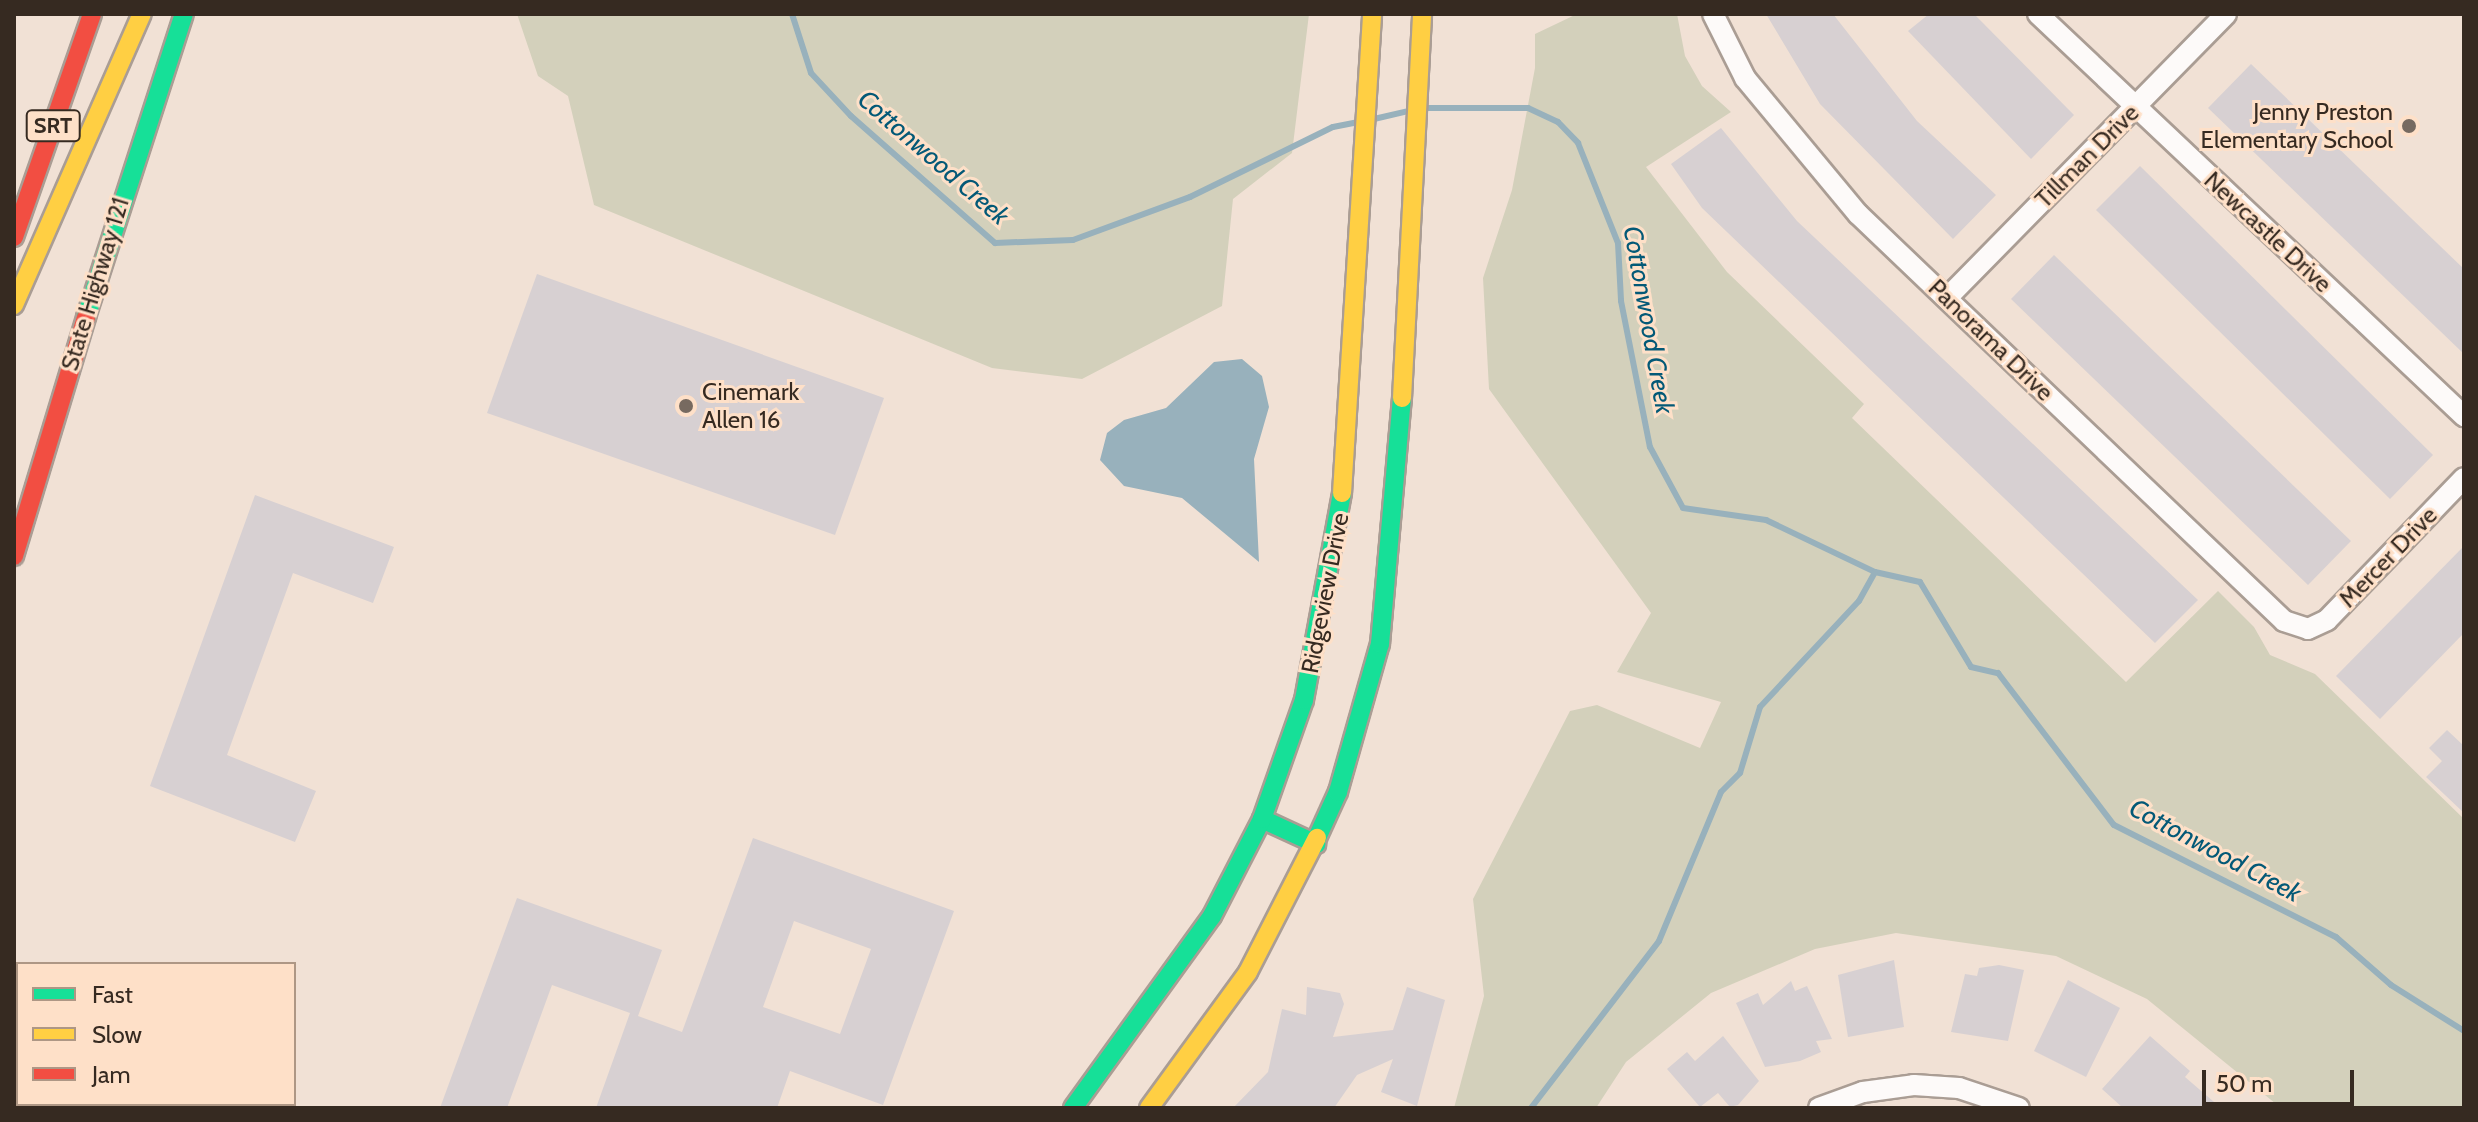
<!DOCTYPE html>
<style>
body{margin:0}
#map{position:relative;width:2478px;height:1122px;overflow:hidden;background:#f1e1d5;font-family:Cabin,sans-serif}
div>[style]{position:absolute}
.green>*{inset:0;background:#d3d0bb}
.water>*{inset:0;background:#98b1bc}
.stream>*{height:6px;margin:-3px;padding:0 3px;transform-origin:3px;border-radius:3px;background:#98b1bc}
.building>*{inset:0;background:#d7d0d2}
.roads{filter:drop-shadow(2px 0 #aa9d94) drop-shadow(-2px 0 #aa9d94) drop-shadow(0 2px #aa9d94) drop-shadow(0 -2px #aa9d94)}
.street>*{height:20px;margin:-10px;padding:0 10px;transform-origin:10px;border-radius:10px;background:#fdfaf9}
.fast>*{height:18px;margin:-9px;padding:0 9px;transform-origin:9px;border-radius:9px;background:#16e098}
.slow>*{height:18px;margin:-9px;padding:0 9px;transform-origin:9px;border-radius:9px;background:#ffcf43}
.jam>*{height:18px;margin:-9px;padding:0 9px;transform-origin:9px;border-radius:9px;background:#f24e42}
.dots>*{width:22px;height:22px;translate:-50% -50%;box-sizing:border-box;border:4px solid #fee0c8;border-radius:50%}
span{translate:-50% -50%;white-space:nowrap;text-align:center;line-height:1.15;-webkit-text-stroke:6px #fee0c8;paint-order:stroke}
.shield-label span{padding:2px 6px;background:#fee0c8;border:2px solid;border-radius:6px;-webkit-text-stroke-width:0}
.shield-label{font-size:22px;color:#362a21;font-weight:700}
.poi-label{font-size:24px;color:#362a21}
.right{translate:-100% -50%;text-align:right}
.left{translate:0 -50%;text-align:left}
.street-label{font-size:24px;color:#362a21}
.water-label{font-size:26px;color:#045977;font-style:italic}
.frame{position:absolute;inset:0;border:16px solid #362a21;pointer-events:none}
.legend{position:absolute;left:16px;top:962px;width:280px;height:144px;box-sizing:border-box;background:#fee0c8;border:2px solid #ae9785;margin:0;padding:10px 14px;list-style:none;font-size:24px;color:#362a21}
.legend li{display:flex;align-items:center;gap:16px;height:40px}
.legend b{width:40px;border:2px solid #ae9785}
.scale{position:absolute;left:2202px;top:1070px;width:152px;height:36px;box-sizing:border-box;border:4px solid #362a21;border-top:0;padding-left:10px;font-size:24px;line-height:28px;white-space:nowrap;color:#362a21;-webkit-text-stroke:6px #fee0c8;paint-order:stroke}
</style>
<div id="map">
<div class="green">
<i style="clip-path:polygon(517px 14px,1309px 14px,1292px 153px,1233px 199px,1222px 306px,1082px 379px,992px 368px,594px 205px,568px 96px,538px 76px)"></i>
<i style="clip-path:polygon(1577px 14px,1677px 14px,1685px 56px,1702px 86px,1731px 112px,1646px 167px,1727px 272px,1864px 404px,1852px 418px,2126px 682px,2218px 591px,2254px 627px,2270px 655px,2315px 674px,2464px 819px,2464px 1108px,2281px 1108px,2147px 999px,2056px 956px,1896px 933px,1815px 949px,1711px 993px,1626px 1062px,1596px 1108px,1454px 1108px,1484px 996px,1473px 899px,1570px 711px,1597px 705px,1700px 748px,1721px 702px,1617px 672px,1651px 613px,1489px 389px,1483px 278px,1512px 190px,1535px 68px,1535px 34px)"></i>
</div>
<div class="water">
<i style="clip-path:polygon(1242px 359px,1262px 376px,1269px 407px,1254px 459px,1259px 562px,1182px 498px,1124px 486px,1100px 460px,1107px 433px,1124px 420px,1166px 408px,1214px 362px)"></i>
</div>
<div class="stream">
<i style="left:792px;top:14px;width:62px;rotate:72.1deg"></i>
<i style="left:811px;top:73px;width:59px;rotate:47.1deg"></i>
<i style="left:851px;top:116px;width:192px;rotate:41.4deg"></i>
<i style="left:995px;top:243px;width:78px;rotate:-2.2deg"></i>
<i style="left:1073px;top:240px;width:125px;rotate:-20.2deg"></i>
<i style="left:1190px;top:197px;width:159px;rotate:-26.1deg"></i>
<i style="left:1333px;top:127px;width:26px;rotate:-11deg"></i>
<i style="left:1424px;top:108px;width:104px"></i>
<i style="left:1528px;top:108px;width:33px;rotate:25deg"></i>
<i style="left:1558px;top:122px;width:29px;rotate:46deg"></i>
<i style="left:1578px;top:143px;width:108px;rotate:68.2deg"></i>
<i style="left:1618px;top:243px;width:58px;rotate:87deg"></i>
<i style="left:1621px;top:301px;width:149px;rotate:78.8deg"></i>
<i style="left:1650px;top:447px;width:69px;rotate:61.6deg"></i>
<i style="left:1683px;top:508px;width:84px;rotate:8.2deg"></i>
<i style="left:1766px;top:520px;width:121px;rotate:25.5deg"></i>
<i style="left:1875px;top:572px;width:46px;rotate:12.5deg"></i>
<i style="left:1920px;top:582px;width:99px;rotate:59deg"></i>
<i style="left:1971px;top:667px;width:28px;rotate:13deg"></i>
<i style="left:1998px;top:673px;width:191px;rotate:52.7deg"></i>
<i style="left:2114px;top:825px;width:249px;rotate:26.8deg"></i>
<i style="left:2336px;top:937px;width:73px;rotate:41.1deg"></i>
<i style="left:2391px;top:985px;width:86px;rotate:32.2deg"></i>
<i style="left:1374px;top:119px;width:37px;rotate:-13deg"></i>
<i style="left:1531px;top:1108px;width:210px;rotate:-52.5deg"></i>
<i style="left:1659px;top:941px;width:161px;rotate:-67.4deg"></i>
<i style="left:1721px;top:792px;width:27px;rotate:-45deg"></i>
<i style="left:1740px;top:773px;width:69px;rotate:-73.1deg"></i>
<i style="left:1760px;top:707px;width:145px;rotate:-47deg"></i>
<i style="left:1859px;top:601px;width:33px;rotate:-61deg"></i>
</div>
<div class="building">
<i style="clip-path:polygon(1766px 14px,1833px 14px,1917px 121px,1996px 195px,1953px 239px,1820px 104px)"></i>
<i style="clip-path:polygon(1929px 14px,1974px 14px,2074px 115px,2031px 159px,1908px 31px)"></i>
<i style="clip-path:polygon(2251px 64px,2464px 269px,2464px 354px,2208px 108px)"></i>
<i style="clip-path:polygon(1721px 128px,1797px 221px,2198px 600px,2155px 643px,1702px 208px,1671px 164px)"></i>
<i style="clip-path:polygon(2140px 166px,2433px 455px,2390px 499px,2096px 210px)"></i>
<i style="clip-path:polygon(2054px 255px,2351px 541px,2308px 585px,2011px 299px)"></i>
<i style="clip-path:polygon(537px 274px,884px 398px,835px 535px,487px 413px)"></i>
<i style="clip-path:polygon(255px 495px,394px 547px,373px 603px,293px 573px,227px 755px,316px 791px,295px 842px,150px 786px)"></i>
<i style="clip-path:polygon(2464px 546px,2464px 633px,2380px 719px,2336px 676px)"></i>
<i style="clip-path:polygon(2447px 730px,2464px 746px,2464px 813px,2426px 777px,2442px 761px,2429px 748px)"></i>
<i style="clip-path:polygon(evenodd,753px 838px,954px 911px,883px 1105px,790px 1071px,777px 1108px,596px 1108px,630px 1013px,552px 985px,507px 1108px,440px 1108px,517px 898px,662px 950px,638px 1016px,682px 1032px,753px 838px,794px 921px,871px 949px,840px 1034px,763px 1007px,794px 921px)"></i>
<i style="clip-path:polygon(1894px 960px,1904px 1027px,1848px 1037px,1838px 975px)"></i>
<i style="clip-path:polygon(1999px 965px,2024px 970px,2008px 1041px,1951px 1032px,1965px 974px,1977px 976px,1979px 968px)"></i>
<i style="clip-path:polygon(2068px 980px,2120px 1008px,2086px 1077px,2034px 1051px)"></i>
<i style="clip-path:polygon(1791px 981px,1795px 991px,1807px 986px,1832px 1039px,1816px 1041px,1821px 1052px,1800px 1061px,1765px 1067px,1736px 1003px,1758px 993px,1763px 1005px)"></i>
<i style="clip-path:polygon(1307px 987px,1340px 993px,1344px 1004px,1333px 1037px,1393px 1030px,1407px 987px,1445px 1000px,1417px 1106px,1381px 1092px,1393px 1059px,1357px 1075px,1334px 1108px,1233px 1108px,1268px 1072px,1282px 1009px,1306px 1015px)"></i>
<i style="clip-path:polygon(1723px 1036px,1759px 1081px,1738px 1105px,1730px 1107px,1718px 1093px,1700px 1107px,1667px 1069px,1687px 1052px,1695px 1061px)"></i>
<i style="clip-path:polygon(2150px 1036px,2190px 1071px,2185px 1077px,2221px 1108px,2123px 1108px,2102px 1089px)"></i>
</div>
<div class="roads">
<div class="street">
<i style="left:1713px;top:14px;width:72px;rotate:63.4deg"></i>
<i style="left:1745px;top:78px;width:177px;rotate:50.3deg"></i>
<i style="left:1858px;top:214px;width:589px;rotate:43.69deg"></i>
<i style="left:2284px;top:621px;width:25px;rotate:18deg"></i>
<i style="left:2308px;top:629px;width:21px;rotate:-25deg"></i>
<i style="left:2327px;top:620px;width:197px;rotate:-46deg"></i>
<i style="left:2038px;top:14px;width:586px;rotate:43.34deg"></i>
<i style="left:1947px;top:298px;width:398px;rotate:-45.5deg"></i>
<i style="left:1819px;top:1108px;width:47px;rotate:-20deg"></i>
<i style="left:1863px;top:1092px;width:51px;rotate:-7.8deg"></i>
<i style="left:1914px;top:1085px;width:45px;rotate:3.8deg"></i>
<i style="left:1959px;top:1088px;width:63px;rotate:18.4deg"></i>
</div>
<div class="fast">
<i style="left:86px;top:317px;width:318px;rotate:-72.1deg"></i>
<i style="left:1262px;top:819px;width:60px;rotate:24.8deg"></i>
<i style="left:1317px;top:838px;width:51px;rotate:-65.5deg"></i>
<i style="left:1338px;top:792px;width:154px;rotate:-74.2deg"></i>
<i style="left:1380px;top:644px;width:247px;rotate:-84.9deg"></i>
<i style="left:1073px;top:1108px;width:237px;rotate:-54.1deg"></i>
<i style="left:1212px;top:916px;width:109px;rotate:-62.7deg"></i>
<i style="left:1262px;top:819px;width:126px;rotate:-70.6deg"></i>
<i style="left:1304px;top:700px;width:210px;rotate:-79.6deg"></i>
</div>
<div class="slow">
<i style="left:14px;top:305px;width:318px;rotate:-66.3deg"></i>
<i style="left:1402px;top:398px;width:385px;rotate:-87deg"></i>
<i style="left:1342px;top:493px;width:480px;rotate:-86.4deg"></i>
<i style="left:1149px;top:1108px;width:168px;rotate:-53.9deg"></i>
<i style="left:1248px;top:972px;width:151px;rotate:-62.8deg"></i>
</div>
<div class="jam">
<i style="left:14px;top:237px;width:236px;rotate:-70.7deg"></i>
<i style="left:14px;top:556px;width:250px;rotate:-73.2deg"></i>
</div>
</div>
<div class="dots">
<i style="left:2409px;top:126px;background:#776a60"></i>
<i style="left:686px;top:406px;background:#776a60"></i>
</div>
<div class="shield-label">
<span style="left:53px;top:126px">SRT</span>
</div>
<div class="poi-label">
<span class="right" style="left:2393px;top:126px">Jenny Preston<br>Elementary School</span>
<span class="left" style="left:702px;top:406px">Cinemark<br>Allen 16</span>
</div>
<div class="street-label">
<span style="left:2087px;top:156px;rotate:-45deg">Tillman Drive</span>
<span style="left:2268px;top:232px;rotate:43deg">Newcastle Drive</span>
<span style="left:95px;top:284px;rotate:-73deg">State Highway 121</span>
<span style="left:1991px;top:340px;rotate:44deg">Panorama Drive</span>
<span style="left:2388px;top:557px;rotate:-46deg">Mercer Drive</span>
<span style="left:1325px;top:593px;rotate:-79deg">Ridgeview Drive</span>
</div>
<div class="water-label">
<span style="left:933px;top:158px;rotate:41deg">Cottonwood Creek</span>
<span style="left:1648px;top:320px;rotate:80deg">Cottonwood Creek</span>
<span style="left:2215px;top:851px;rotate:28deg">Cottonwood Creek</span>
</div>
<div class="frame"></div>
<ul class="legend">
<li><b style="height:10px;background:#16e098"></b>Fast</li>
<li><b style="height:10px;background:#ffcf43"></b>Slow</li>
<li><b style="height:10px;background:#f24e42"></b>Jam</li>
</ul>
<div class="scale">50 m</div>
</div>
